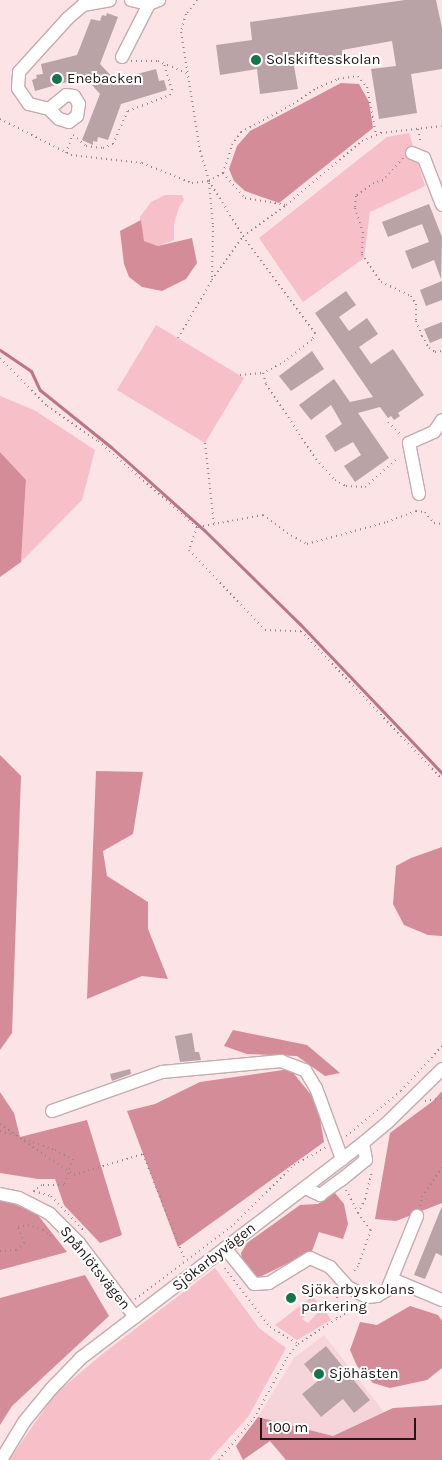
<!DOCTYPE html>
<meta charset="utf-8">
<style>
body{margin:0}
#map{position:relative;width:442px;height:1460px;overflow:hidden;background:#fbe3e6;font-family:Karla,sans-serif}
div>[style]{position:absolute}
.built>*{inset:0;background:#f5d5da}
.green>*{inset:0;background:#f7bfc8}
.forest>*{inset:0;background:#d48c99}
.stream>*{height:3px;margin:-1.5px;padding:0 1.5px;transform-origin:1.5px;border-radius:1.5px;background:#bc7683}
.building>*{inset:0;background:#b9a3a6}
.path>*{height:2px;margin-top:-1px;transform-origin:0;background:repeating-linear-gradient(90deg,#978688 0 1px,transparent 0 5px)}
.roads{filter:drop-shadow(1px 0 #c3acaf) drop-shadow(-1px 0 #c3acaf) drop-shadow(0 1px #c3acaf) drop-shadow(0 -1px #c3acaf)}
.minor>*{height:12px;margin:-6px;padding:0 6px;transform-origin:6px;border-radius:6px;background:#fff}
.dots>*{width:14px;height:14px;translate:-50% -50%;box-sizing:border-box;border:2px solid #fff;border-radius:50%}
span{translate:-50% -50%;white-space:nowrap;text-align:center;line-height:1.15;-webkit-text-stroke:4px #fff;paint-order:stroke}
.poi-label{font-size:15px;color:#201819}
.left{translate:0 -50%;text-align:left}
.street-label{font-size:15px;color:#201819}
.scale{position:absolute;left:260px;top:1418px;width:156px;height:22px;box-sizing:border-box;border:2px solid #201819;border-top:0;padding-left:6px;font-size:15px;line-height:18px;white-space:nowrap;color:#201819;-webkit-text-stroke:4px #fff;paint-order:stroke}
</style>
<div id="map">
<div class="built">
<i style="clip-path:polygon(324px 1335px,384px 1412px,333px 1436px,258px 1417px,294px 1358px)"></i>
</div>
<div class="green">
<i style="clip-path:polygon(409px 133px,425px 186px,370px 212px,364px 258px,303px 302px,259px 238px,387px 137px)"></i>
<i style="clip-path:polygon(165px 195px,182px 195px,184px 200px,179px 207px,174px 224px,174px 240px,158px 246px,144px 241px,140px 217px,151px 202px)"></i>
<i style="clip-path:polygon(156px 325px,244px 378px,205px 443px,117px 390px)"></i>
<i style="clip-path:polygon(0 396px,34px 410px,95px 450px,82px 500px,21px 562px,26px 481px,0 452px)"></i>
<i style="clip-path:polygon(215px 1268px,259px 1328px,286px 1348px,248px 1417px,209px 1460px,9px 1460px,55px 1394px,100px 1356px)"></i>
<i style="clip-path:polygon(313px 1296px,317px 1302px,302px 1319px,308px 1323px,323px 1307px,331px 1320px,297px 1340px,275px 1325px)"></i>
</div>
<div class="forest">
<i style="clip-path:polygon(341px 83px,359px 84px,369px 102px,373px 128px,279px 203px,245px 191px,234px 181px,229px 169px,237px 146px,250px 131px)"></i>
<i style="clip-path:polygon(141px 220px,144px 241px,158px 246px,192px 238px,197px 263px,186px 279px,162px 291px,142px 287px,129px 277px,124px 264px,120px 231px)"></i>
<i style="clip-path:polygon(0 452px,26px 480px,21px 562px,0 577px)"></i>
<i style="clip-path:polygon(0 755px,21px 776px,12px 1033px,0 1050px)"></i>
<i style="clip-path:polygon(96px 771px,143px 772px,133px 834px,103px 851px,107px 876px,148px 902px,148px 929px,168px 979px,142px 976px,87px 999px)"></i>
<i style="clip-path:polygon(442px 847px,442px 936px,428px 935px,404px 925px,393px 904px,396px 866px,411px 858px)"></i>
<i style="clip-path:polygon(233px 1030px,307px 1045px,340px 1073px,325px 1076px,297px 1056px,247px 1054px,224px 1046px)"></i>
<i style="clip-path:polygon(290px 1069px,317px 1102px,324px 1142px,178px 1247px,127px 1111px,155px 1104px,200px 1082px)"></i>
<i style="clip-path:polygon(442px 1091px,442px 1203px,396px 1221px,375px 1219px,390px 1133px,433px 1101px)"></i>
<i style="clip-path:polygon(0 1092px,14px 1113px,20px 1137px,87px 1120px,122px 1235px,100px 1243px,64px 1205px,55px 1179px,38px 1179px,0 1173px)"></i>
<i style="clip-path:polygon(335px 1193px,344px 1204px,348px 1224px,343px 1239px,319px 1232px,312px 1251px,258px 1278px,243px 1267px,241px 1253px,247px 1243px,300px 1205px,318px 1204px)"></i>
<i style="clip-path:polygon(0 1198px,37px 1214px,67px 1252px,0 1270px)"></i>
<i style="clip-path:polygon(85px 1275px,109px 1316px,12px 1406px,0 1425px,0 1298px)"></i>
<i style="clip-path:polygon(410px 1306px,438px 1315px,442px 1321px,442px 1368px,427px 1380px,390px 1388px,373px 1383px,357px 1366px,350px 1350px,360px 1322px,377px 1325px)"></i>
<i style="clip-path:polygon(442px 1405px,442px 1460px,286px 1460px,270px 1441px,243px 1460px,236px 1446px,258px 1417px,333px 1436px,393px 1408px)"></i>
</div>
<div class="stream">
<i style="left:0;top:350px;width:37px;rotate:34deg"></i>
<i style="left:31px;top:371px;width:21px;rotate:65deg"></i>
<i style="left:40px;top:390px;width:91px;rotate:38.8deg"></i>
<i style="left:111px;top:447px;width:126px;rotate:41.8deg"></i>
<i style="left:205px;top:531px;width:133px;rotate:44.4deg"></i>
<i style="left:300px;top:624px;width:206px;rotate:46.4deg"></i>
</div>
<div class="building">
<i style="clip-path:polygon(405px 0,436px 0,442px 28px,442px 69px,411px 74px,417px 113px,379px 119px,371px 69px,396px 66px,392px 41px,342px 50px,343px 60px,294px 66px,298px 89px,260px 94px,257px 69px,220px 75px,216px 45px,252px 40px,250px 22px)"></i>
<i style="clip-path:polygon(107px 13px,118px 17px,100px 64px,115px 80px,156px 69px,159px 81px,164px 80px,167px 90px,121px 104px,108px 140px,98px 137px,97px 142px,93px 141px,93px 145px,82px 140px,100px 94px,85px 77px,35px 91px,32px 80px,37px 78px,36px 75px,43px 74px,41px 64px,77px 55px,91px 19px,100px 21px,102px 15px,106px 16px)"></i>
<i style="clip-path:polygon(429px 204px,442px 237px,441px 279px,434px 260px,412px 269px,405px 251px,429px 242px,422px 224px,388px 237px,382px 222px)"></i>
<i style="clip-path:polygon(442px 281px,442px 300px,426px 306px,420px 290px)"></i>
<i style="clip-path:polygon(346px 291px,356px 305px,339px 317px,349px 331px,367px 318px,378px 334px,359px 347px,371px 364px,393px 349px,424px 395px,398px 413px,400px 416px,394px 420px,391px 416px,388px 418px,380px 407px,358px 413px,389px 458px,355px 482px,344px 466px,361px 455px,353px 442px,335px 452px,325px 436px,342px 424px,331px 405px,311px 420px,299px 405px,334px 379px,350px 402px,373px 397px,315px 313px)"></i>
<i style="clip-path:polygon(442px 322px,442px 338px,430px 343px,424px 329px)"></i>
<i style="clip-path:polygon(312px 351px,324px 369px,291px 391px,279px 376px)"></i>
<i style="clip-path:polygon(192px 1033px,195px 1052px,199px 1052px,201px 1060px,180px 1062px,175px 1036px)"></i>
<i style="clip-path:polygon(130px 1069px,131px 1074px,112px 1081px,110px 1074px)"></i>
<i style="clip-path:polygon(442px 1206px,442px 1256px,436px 1253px,425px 1279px,414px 1275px)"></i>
<i style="clip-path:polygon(326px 1346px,370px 1400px,354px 1413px,343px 1399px,321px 1417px,302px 1394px,318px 1381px,304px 1364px)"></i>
</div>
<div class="path">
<i style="left:197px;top:0;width:18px;rotate:128deg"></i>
<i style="left:186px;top:14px;width:19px;rotate:106deg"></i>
<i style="left:181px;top:32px;width:121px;rotate:80.9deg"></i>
<i style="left:200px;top:151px;width:31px;rotate:73deg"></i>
<i style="left:209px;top:181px;width:65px;rotate:58.3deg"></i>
<i style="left:243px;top:236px;width:121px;rotate:53.4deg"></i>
<i style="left:315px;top:333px;width:8px;rotate:113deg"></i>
<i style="left:312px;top:340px;width:34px;rotate:142deg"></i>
<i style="left:285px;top:361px;width:25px;rotate:151deg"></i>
<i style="left:263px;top:373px;width:11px;rotate:75deg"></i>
<i style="left:266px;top:384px;width:90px;rotate:56.3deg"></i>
<i style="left:316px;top:459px;width:28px;rotate:48deg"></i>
<i style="left:335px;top:480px;width:13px;rotate:29deg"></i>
<i style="left:346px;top:486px;width:19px;rotate:3deg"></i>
<i style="left:365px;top:487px;width:45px;rotate:-41.4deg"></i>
<i style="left:131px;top:61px;width:27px"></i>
<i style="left:158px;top:61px;width:33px;rotate:23deg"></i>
<i style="left:0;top:119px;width:80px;rotate:26.9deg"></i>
<i style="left:71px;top:155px;width:71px;rotate:6.4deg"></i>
<i style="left:142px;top:163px;width:54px;rotate:21.8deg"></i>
<i style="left:192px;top:183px;width:17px;rotate:-7deg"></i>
<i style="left:209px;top:181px;width:16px;rotate:-30deg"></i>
<i style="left:223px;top:173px;width:33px;rotate:49deg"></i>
<i style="left:245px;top:198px;width:42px;rotate:9.7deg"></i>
<i style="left:286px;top:205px;width:99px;rotate:-40.1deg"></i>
<i style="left:362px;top:141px;width:21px;rotate:-23deg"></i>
<i style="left:381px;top:133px;width:61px;rotate:-6.5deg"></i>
<i style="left:418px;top:129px;width:15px;rotate:79deg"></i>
<i style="left:73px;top:135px;width:17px;rotate:40deg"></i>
<i style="left:86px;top:146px;width:17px;rotate:7deg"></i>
<i style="left:103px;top:148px;width:11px;rotate:-22deg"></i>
<i style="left:113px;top:144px;width:36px;rotate:-66deg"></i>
<i style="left:128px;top:111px;width:45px;rotate:-20.9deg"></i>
<i style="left:170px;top:95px;width:5px;rotate:-68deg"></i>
<i style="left:172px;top:90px;width:28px;rotate:-107deg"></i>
<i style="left:66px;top:153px;width:20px;rotate:-70deg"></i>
<i style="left:403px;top:158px;width:30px;rotate:132deg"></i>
<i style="left:383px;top:180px;width:9px;rotate:162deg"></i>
<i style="left:374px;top:183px;width:22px;rotate:144deg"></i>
<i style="left:356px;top:196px;width:12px;rotate:95deg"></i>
<i style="left:355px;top:208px;width:25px;rotate:72deg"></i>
<i style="left:363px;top:232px;width:22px;rotate:93deg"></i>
<i style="left:362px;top:254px;width:34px;rotate:56deg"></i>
<i style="left:381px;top:282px;width:33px;rotate:25deg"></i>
<i style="left:411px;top:296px;width:9px;rotate:58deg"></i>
<i style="left:416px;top:304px;width:17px;rotate:90deg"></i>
<i style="left:416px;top:321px;width:16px;rotate:68deg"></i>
<i style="left:422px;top:336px;width:14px;rotate:60deg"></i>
<i style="left:429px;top:348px;width:7px;rotate:34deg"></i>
<i style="left:435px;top:352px;width:7px;rotate:-8deg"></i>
<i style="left:223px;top:173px;width:29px;rotate:-72deg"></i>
<i style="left:232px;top:145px;width:16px;rotate:-55deg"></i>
<i style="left:241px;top:132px;width:59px;rotate:-28.3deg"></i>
<i style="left:293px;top:104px;width:29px;rotate:-34deg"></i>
<i style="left:317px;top:88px;width:23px;rotate:-23deg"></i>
<i style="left:338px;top:79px;width:20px;rotate:-9deg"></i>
<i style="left:358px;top:76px;width:14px;rotate:51deg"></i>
<i style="left:367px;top:87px;width:49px;rotate:79.4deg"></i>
<i style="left:209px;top:183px;width:43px;rotate:84.7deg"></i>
<i style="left:213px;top:226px;width:54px;rotate:91.1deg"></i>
<i style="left:178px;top:338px;width:67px;rotate:-59.6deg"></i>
<i style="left:212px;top:280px;width:54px;rotate:-54.8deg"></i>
<i style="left:243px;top:236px;width:52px;rotate:-35.5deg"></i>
<i style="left:0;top:358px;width:67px;rotate:45.6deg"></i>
<i style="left:47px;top:406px;width:62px;rotate:34.5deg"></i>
<i style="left:98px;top:441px;width:131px;rotate:41deg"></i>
<i style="left:240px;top:375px;width:23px;rotate:-5deg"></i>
<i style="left:388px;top:422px;width:18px;rotate:45deg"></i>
<i style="left:205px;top:443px;width:81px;rotate:83.7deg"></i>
<i style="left:197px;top:527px;width:24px;rotate:109deg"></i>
<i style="left:189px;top:550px;width:110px;rotate:46.5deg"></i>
<i style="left:265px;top:630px;width:36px;rotate:2deg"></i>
<i style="left:301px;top:631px;width:204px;rotate:46.4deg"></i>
<i style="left:198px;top:527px;width:66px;rotate:-10.5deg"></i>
<i style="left:263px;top:515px;width:30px;rotate:37deg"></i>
<i style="left:287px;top:533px;width:23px;rotate:29deg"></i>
<i style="left:307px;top:544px;width:83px;rotate:-15.4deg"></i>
<i style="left:387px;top:522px;width:31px;rotate:-21deg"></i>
<i style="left:416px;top:511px;width:9px;rotate:6deg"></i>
<i style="left:425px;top:512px;width:14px;rotate:51deg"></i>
<i style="left:434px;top:523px;width:8px;rotate:7deg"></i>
<i style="left:425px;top:1101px;width:17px;rotate:-10deg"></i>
<i style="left:0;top:1124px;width:90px;rotate:34.6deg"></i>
<i style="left:74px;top:1175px;width:72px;rotate:-16.9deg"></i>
<i style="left:143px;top:1154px;width:114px;rotate:68.4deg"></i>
<i style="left:0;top:1131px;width:18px;rotate:16deg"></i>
<i style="left:346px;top:1136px;width:71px;rotate:-39.3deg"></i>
<i style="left:401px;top:1091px;width:61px;rotate:-47.7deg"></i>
<i style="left:24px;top:1139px;width:33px;rotate:20deg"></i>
<i style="left:55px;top:1150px;width:20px;rotate:27deg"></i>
<i style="left:73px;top:1159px;width:28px;rotate:109deg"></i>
<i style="left:64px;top:1185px;width:22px;rotate:180deg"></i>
<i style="left:42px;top:1185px;width:11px;rotate:142deg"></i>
<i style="left:346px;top:1190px;width:26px;rotate:62deg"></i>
<i style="left:358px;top:1213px;width:21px;rotate:53deg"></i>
<i style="left:371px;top:1230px;width:38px;rotate:110deg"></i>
<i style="left:358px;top:1266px;width:9px;rotate:131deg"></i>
<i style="left:34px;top:1191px;width:18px;rotate:16deg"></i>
<i style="left:51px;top:1196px;width:50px;rotate:46.6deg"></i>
<i style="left:420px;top:1206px;width:9px;rotate:-77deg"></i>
<i style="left:422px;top:1197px;width:36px;rotate:-56deg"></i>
<i style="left:358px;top:1213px;width:16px;rotate:-63deg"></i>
<i style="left:365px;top:1199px;width:30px;rotate:-76deg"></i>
<i style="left:0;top:1251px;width:16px;rotate:-4deg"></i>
<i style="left:16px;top:1250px;width:11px;rotate:-41deg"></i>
<i style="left:24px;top:1243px;width:17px;rotate:-111deg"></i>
<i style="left:18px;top:1227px;width:10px;rotate:-11deg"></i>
<i style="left:28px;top:1225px;width:16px;rotate:18deg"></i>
<i style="left:43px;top:1230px;width:9px;rotate:41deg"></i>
<i style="left:50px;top:1236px;width:5px;rotate:-79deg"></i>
<i style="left:225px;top:1268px;width:74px;rotate:52.7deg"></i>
<i style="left:270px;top:1327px;width:33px;rotate:31deg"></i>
<i style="left:337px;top:1292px;width:28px;rotate:90deg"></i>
<i style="left:135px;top:1299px;width:124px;rotate:-37.1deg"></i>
<i style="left:234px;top:1224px;width:84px;rotate:-44.5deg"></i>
<i style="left:294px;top:1165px;width:38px;rotate:-29deg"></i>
<i style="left:219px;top:1460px;width:55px;rotate:-50.2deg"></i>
<i style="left:254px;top:1418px;width:68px;rotate:-61.2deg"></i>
<i style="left:287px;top:1358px;width:18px;rotate:-52deg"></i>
<i style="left:298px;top:1344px;width:72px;rotate:-33deg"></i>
</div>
<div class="roads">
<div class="minor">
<i style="left:131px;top:0;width:18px;rotate:13deg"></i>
<i style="left:149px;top:4px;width:11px;rotate:-22deg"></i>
<i style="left:122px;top:57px;width:59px;rotate:-63deg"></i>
<i style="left:49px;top:109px;width:22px;rotate:-39deg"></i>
<i style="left:66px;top:95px;width:8px;rotate:7deg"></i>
<i style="left:74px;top:96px;width:9px;rotate:58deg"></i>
<i style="left:79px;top:104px;width:12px;rotate:99deg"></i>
<i style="left:77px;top:116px;width:10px;rotate:143deg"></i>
<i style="left:69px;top:122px;width:10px;rotate:-163deg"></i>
<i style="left:59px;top:119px;width:14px;rotate:-135deg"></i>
<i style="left:49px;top:109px;width:21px;rotate:-166deg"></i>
<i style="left:29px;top:104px;width:19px;rotate:-125deg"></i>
<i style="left:18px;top:88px;width:16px;rotate:-86deg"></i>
<i style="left:19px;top:72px;width:72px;rotate:-47.8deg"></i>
<i style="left:67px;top:19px;width:21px;rotate:-41deg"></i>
<i style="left:83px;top:5px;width:27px;rotate:-10deg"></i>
<i style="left:412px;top:153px;width:13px;rotate:23deg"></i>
<i style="left:424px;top:158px;width:50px;rotate:69deg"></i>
<i style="left:419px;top:494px;width:52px;rotate:-101.1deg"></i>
<i style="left:409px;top:443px;width:27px;rotate:-24deg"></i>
<i style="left:434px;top:432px;width:14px;rotate:-56deg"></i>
<i style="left:52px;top:1111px;width:117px;rotate:-19.5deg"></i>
<i style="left:162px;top:1072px;width:120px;rotate:-5.3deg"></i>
<i style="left:281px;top:1061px;width:26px;rotate:21deg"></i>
<i style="left:305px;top:1070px;width:21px;rotate:59deg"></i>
<i style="left:316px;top:1088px;width:76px;rotate:69.9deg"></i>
<i style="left:305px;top:1188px;width:17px;rotate:25deg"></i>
<i style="left:320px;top:1195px;width:26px;rotate:-36deg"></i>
<i style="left:341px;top:1180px;width:32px;rotate:-39deg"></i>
<i style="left:366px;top:1160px;width:17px;rotate:-100deg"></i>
<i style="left:0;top:1194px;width:19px;rotate:12deg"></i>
<i style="left:19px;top:1198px;width:35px;rotate:27deg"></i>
<i style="left:50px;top:1214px;width:41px;rotate:45deg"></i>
<i style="left:79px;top:1243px;width:93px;rotate:52.9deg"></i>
<i style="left:225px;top:1248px;width:46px;rotate:51.1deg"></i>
<i style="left:254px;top:1284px;width:15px;rotate:-4deg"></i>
<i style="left:269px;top:1283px;width:48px;rotate:-31.4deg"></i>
<i style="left:310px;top:1258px;width:22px;rotate:24deg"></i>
<i style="left:330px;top:1267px;width:27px;rotate:48deg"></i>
<i style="left:348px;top:1287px;width:21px;rotate:28deg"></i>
<i style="left:367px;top:1297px;width:10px;rotate:-6deg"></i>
<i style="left:377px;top:1296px;width:12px;rotate:-31deg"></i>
<i style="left:387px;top:1290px;width:80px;rotate:-67.9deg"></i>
<i style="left:392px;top:1279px;width:54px;rotate:22.8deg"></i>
<i style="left:1px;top:1460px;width:44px;rotate:-58.8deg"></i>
<i style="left:24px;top:1422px;width:43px;rotate:-50.7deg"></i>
<i style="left:51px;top:1389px;width:43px;rotate:-45.9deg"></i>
<i style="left:81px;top:1358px;width:355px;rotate:-37.3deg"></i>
<i style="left:363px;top:1143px;width:35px;rotate:-40deg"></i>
<i style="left:390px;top:1120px;width:73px;rotate:-44.4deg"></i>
</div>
</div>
<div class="dots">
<i style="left:256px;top:60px;background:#167449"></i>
<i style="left:57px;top:79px;background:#167449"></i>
<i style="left:291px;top:1298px;background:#167449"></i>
<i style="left:319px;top:1374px;background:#167449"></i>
</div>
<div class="poi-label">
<span class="left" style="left:266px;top:60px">Solskiftesskolan</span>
<span class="left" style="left:67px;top:79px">Enebacken</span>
<span class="left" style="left:301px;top:1298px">Sjökarbyskolans<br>parkering</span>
<span class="left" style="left:329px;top:1374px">Sjöhästen</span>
</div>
<div class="street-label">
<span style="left:214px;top:1257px;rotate:-38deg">Sjökarbyvägen</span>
<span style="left:95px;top:1268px;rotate:51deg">Spånlötsvägen</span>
</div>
<div class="scale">100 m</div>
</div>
